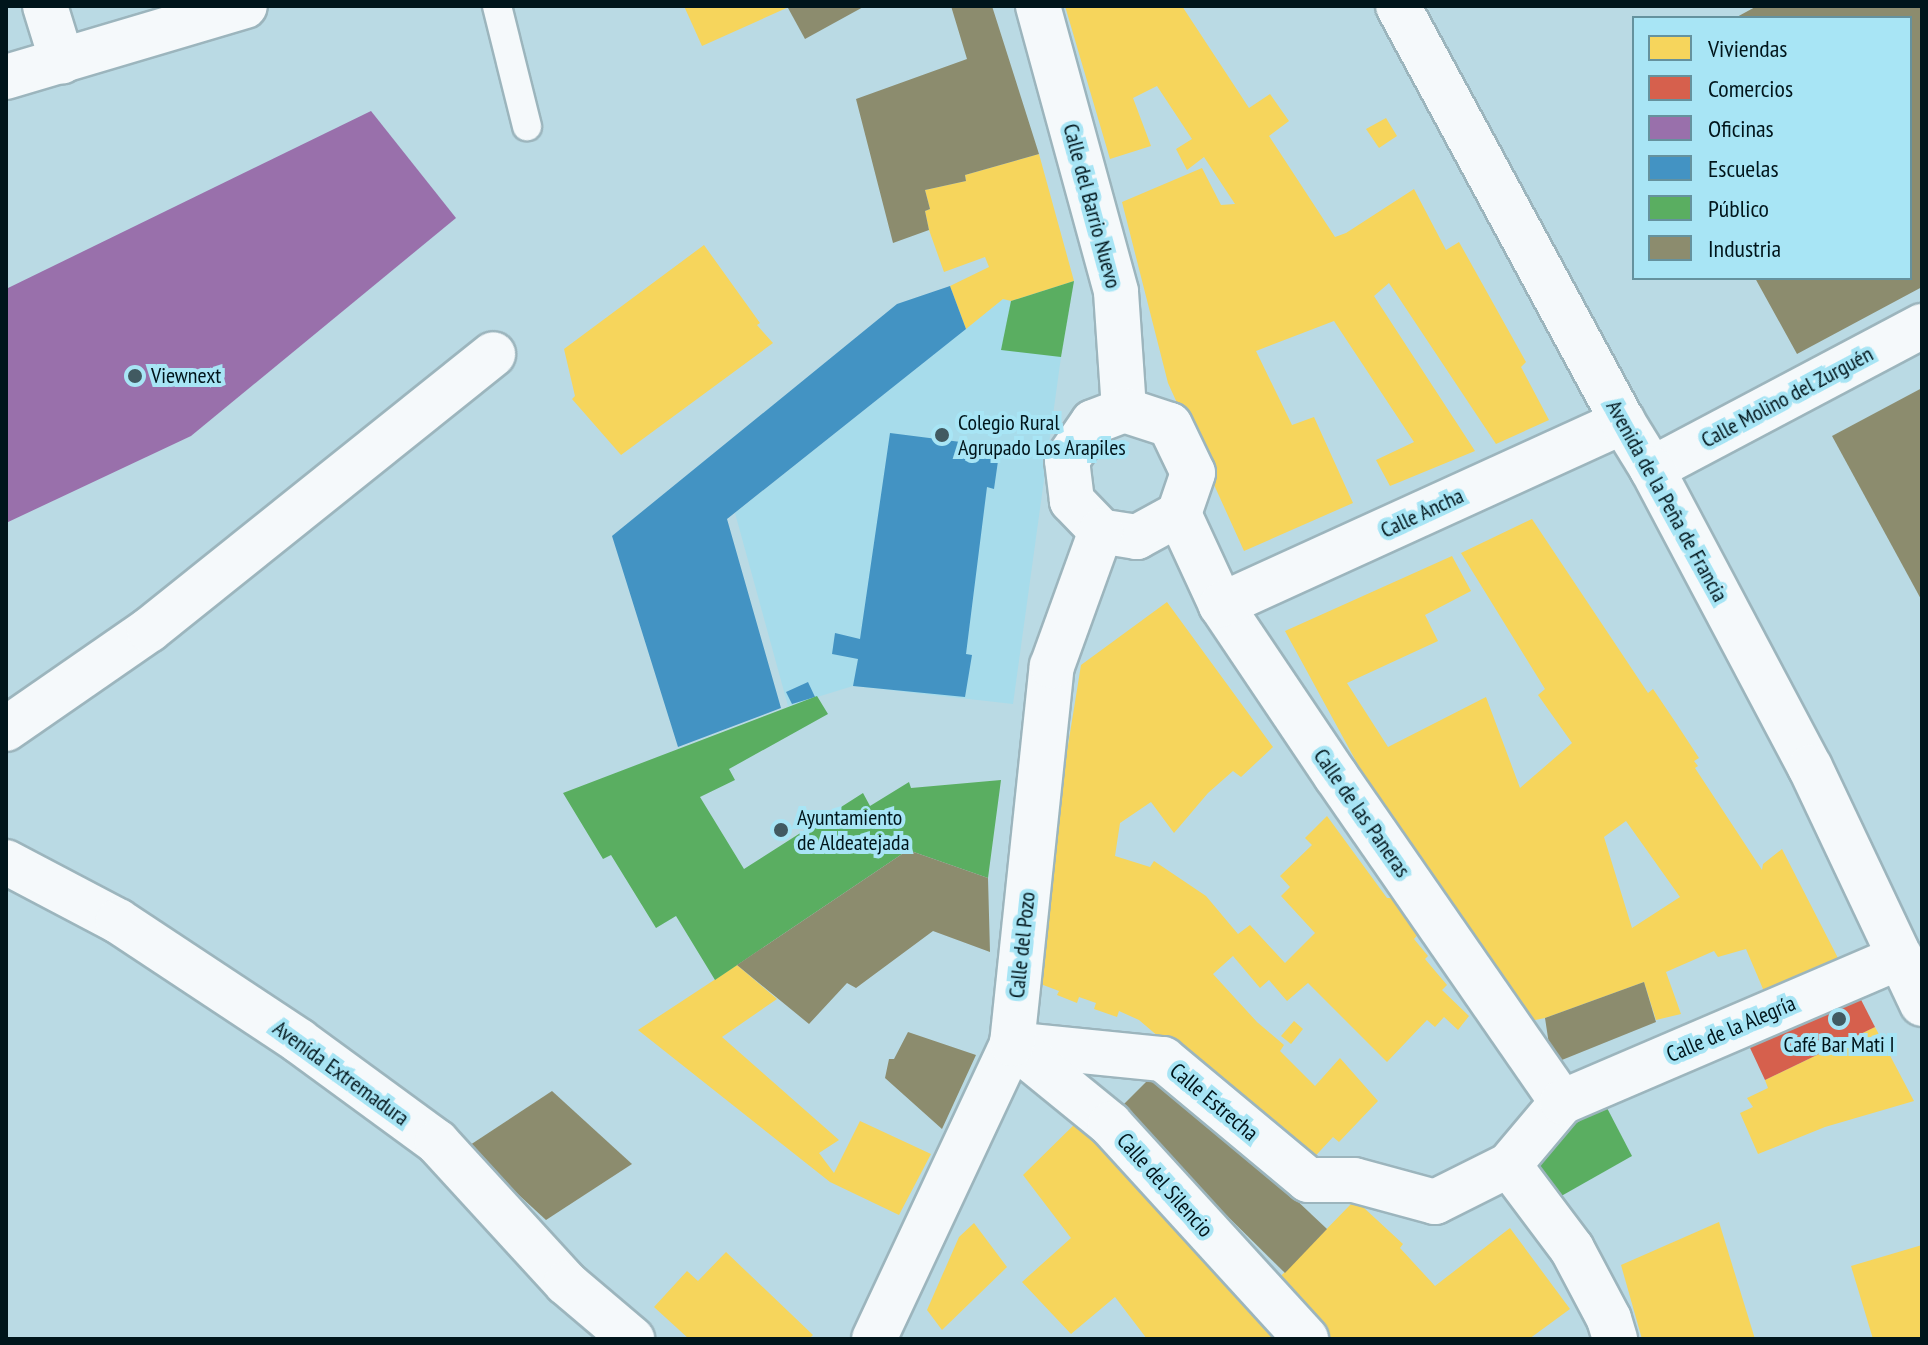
<!DOCTYPE html>
<meta charset="utf-8">
<style>
body{margin:0}
#map{position:relative;width:1928px;height:1345px;overflow:hidden;background:#badae4;font-family:"PT Sans Narrow",sans-serif}
div>[style]{position:absolute}
.built>*{inset:0;background:#a7dceb}
.homes>*{inset:0;background:#f6d55c}
.shops>*{inset:0;background:#d6604d}
.offices>*{inset:0;background:#9970ab}
.schools>*{inset:0;background:#4393c3}
.public>*{inset:0;background:#5aae61}
.industry>*{inset:0;background:#8c8c6e}
.roads{filter:drop-shadow(2px 0 #9cb5bd) drop-shadow(-2px 0 #9cb5bd) drop-shadow(0 2px #9cb5bd) drop-shadow(0 -2px #9cb5bd)}
.service>*{height:28px;margin:-14px;padding:0 14px;transform-origin:14px;border-radius:14px;background:#f5f9fb}
.minor>*{height:44px;margin:-22px;padding:0 22px;transform-origin:22px;border-radius:22px;background:#f5f9fb}
.primary>*{height:44px;margin:-22px;padding:0 22px;transform-origin:22px;border-radius:22px;background:#f5f9fb}
.dots>*{width:22px;height:22px;translate:-50% -50%;box-sizing:border-box;border:4px solid #a8e5f5;border-radius:50%}
span{translate:-50% -50%;white-space:nowrap;text-align:center;line-height:1.15;-webkit-text-stroke:8px #a8e5f5;paint-order:stroke}
.street-label{font-size:22px;color:#00151b}
.poi-label{font-size:22px;color:#00151b}
.left{translate:0 -50%;text-align:left}
.frame{position:absolute;inset:0;border:8px solid #00151b;pointer-events:none}
.legend{position:absolute;left:1632px;top:16px;width:280px;height:264px;box-sizing:border-box;background:#a8e5f5;border:2px solid #65929e;margin:0;padding:10px 14px;list-style:none;font-size:24px;color:#00151b}
.legend li{display:flex;align-items:center;gap:16px;height:40px}
.legend b{width:40px;border:2px solid #65929e}
</style>
<div id="map">
<div class="built">
<i style="clip-path:polygon(1003px 299px,1011px 301px,1061px 357px,1013px 704px,853px 686px,788px 706px,735px 513px)"></i>
</div>
<div class="homes">
<i style="clip-path:polygon(684px 6px,791px 6px,702px 46px)"></i>
<i style="clip-path:polygon(1065px 6px,1182px 6px,1249px 108px,1270px 94px,1289px 121px,1269px 136px,1335px 237px,1346px 233px,1414px 189px,1446px 250px,1459px 242px,1526px 362px,1521px 367px,1549px 420px,1496px 444px,1389px 283px,1374px 296px,1475px 451px,1390px 486px,1376px 460px,1414px 442px,1334px 321px,1256px 351px,1292px 425px,1314px 417px,1353px 503px,1244px 551px,1168px 383px,1122px 202px,1202px 168px,1221px 205px,1235px 204px,1204px 157px,1187px 170px,1176px 149px,1192px 139px,1157px 86px,1133px 98px,1151px 146px,1110px 159px)"></i>
<i style="clip-path:polygon(1386px 118px,1397px 136px,1379px 148px,1366px 129px)"></i>
<i style="clip-path:polygon(1039px 154px,1074px 281px,1011px 301px,1003px 299px,966px 329px,950px 286px,989px 267px,985px 257px,944px 272px,929px 230px,925px 211px,930px 209px,925px 190px,966px 181px,965px 175px)"></i>
<i style="clip-path:polygon(704px 245px,760px 323px,757px 325px,773px 343px,621px 455px,572px 399px,575px 396px,564px 349px)"></i>
<i style="clip-path:polygon(evenodd,1532px 519px,1648px 693px,1653px 689px,1676px 723px,1699px 758px,1694px 761px,1698px 766px,1695px 768px,1762px 870px,1763px 864px,1782px 849px,1840px 962px,1766px 996px,1746px 949px,1718px 957px,1714px 951px,1666px 972px,1681px 1014px,1656px 1020px,1644px 982px,1545px 1018px,1520px 1023px,1357px 763px,1285px 631px,1452px 556px,1471px 591px,1425px 615px,1438px 641px,1347px 683px,1388px 747px,1486px 697px,1520px 788px,1572px 743px,1538px 695px,1545px 689px,1461px 553px,1532px 519px,1626px 821px,1680px 897px,1632px 928px,1604px 837px,1626px 821px)"></i>
<i style="clip-path:polygon(1167px 602px,1273px 747px,1241px 777px,1233px 771px,1208px 793px,1174px 833px,1151px 802px,1120px 823px,1115px 856px,1150px 867px,1154px 861px,1206px 896px,1238px 934px,1250px 925px,1285px 963px,1315px 933px,1281px 896px,1290px 887px,1280px 876px,1312px 845px,1305px 838px,1327px 816px,1387px 898px,1396px 898px,1421px 931px,1414px 939px,1428px 956px,1425px 959px,1447px 985px,1442px 990px,1469px 1016px,1458px 1030px,1444px 1017px,1435px 1027px,1427px 1020px,1387px 1062px,1308px 983px,1287px 1001px,1269px 980px,1260px 988px,1233px 956px,1213px 974px,1257px 1022px,1284px 1045px,1280px 1051px,1315px 1086px,1340px 1058px,1378px 1101px,1339px 1142px,1333px 1137px,1308px 1164px,1139px 1020px,1119px 1011px,1117px 1017px,1094px 1009px,1096px 1003px,1079px 997px,1077px 1003px,1057px 995px,1059px 991px,1030px 980px,1081px 665px)"></i>
<i style="clip-path:polygon(737px 965px,777px 999px,722px 1037px,839px 1140px,819px 1153px,834px 1173px,860px 1121px,931px 1154px,899px 1215px,830px 1182px,638px 1030px)"></i>
<i style="clip-path:polygon(1294px 1021px,1303px 1029px,1291px 1044px,1281px 1036px)"></i>
<i style="clip-path:polygon(1875px 1027px,1914px 1101px,1825px 1127px,1758px 1154px,1740px 1113px,1753px 1107px,1747px 1098px,1768px 1088px,1765px 1080px)"></i>
<i style="clip-path:polygon(1084px 1115px,1293px 1339px,1147px 1339px,1115px 1297px,1071px 1334px,1022px 1282px,1071px 1238px,1023px 1175px)"></i>
<i style="clip-path:polygon(1351px 1204px,1363px 1207px,1403px 1244px,1400px 1248px,1435px 1286px,1510px 1228px,1570px 1309px,1529px 1339px,1328px 1339px,1275px 1282px)"></i>
<i style="clip-path:polygon(1719px 1222px,1755px 1339px,1642px 1339px,1621px 1265px)"></i>
<i style="clip-path:polygon(974px 1223px,1007px 1267px,942px 1330px,927px 1310px,959px 1237px)"></i>
<i style="clip-path:polygon(1922px 1245px,1922px 1339px,1873px 1339px,1851px 1266px)"></i>
<i style="clip-path:polygon(726px 1252px,813px 1335px,809px 1339px,689px 1339px,654px 1307px,687px 1271px,698px 1281px)"></i>
</div>
<div class="shops">
<i style="clip-path:polygon(1854px 986px,1875px 1027px,1765px 1080px,1744px 1035px)"></i>
</div>
<div class="offices">
<i style="clip-path:polygon(371px 111px,456px 218px,191px 436px,6px 523px,6px 289px)"></i>
</div>
<div class="schools">
<i style="clip-path:polygon(950px 286px,966px 329px,727px 519px,781px 708px,678px 747px,612px 536px,897px 304px)"></i>
<i style="clip-path:polygon(890px 433px,1000px 447px,994px 489px,987px 487px,966px 654px,972px 655px,965px 697px,853px 686px,858px 659px,832px 654px,835px 633px,860px 639px)"></i>
<i style="clip-path:polygon(808px 682px,815px 697px,792px 704px,786px 692px)"></i>
</div>
<div class="public">
<i style="clip-path:polygon(1074px 281px,1061px 357px,1001px 350px,1011px 301px)"></i>
<i style="clip-path:polygon(817px 696px,828px 714px,729px 769px,735px 780px,700px 797px,744px 869px,863px 793px,870px 806px,909px 782px,911px 788px,1001px 780px,988px 878px,908px 850px,715px 980px,676px 916px,656px 928px,611px 855px,603px 859px,563px 793px)"></i>
<i style="clip-path:polygon(1606px 1106px,1632px 1156px,1556px 1199px,1529px 1150px)"></i>
</div>
<div class="industry">
<i style="clip-path:polygon(791px 6px,865px 6px,805px 39px,788px 8px)"></i>
<i style="clip-path:polygon(951px 6px,992px 6px,1039px 154px,965px 175px,966px 181px,925px 190px,930px 209px,925px 211px,929px 230px,893px 243px,856px 99px,967px 59px)"></i>
<i style="clip-path:polygon(1757px 6px,1922px 6px,1922px 287px,1797px 354px,1755px 278px,1910px 278px,1910px 18px,1735px 18px)"></i>
<i style="clip-path:polygon(1922px 388px,1922px 601px,1832px 436px)"></i>
<i style="clip-path:polygon(908px 850px,988px 878px,990px 952px,933px 931px,856px 988px,847px 983px,809px 1024px,737px 965px)"></i>
<i style="clip-path:polygon(1644px 982px,1656px 1022px,1552px 1064px,1545px 1018px)"></i>
<i style="clip-path:polygon(908px 1032px,976px 1055px,942px 1129px,885px 1078px,889px 1059px,894px 1059px)"></i>
<i style="clip-path:polygon(1158px 1070px,1327px 1229px,1285px 1273px,1119px 1109px)"></i>
<i style="clip-path:polygon(552px 1091px,632px 1164px,546px 1220px,467px 1147px)"></i>
</div>
<div class="roads">
<div class="service">
<i style="left:497px;top:6px;width:124px;rotate:76deg"></i>
</div>
<div class="minor">
<i style="left:45px;top:6px;width:58px;rotate:72.8deg"></i>
<i style="left:1038px;top:6px;width:296px;rotate:74.7deg"></i>
<i style="left:1116px;top:292px;width:118px;rotate:86.1deg"></i>
<i style="left:6px;top:77px;width:249px;rotate:-16.5deg"></i>
<i style="left:1124px;top:410px;width:48px;rotate:18.1deg"></i>
<i style="left:1170px;top:425px;width:53px;rotate:64.4deg"></i>
<i style="left:1193px;top:473px;width:43px;rotate:108.9deg"></i>
<i style="left:1179px;top:514px;width:48px;rotate:151.3deg"></i>
<i style="left:1137px;top:537px;width:36px;rotate:-171deg"></i>
<i style="left:1101px;top:531px;width:42px;rotate:-134deg"></i>
<i style="left:1072px;top:501px;width:41px;rotate:-97deg"></i>
<i style="left:1067px;top:460px;width:46px;rotate:-55.6deg"></i>
<i style="left:1093px;top:422px;width:33px;rotate:-21deg"></i>
<i style="left:1652px;top:469px;width:306px;rotate:-27.9deg"></i>
<i style="left:1179px;top:514px;width:100px;rotate:65.2deg"></i>
<i style="left:1221px;top:605px;width:206px;rotate:56.1deg"></i>
<i style="left:1336px;top:776px;width:397px;rotate:55.3deg"></i>
<i style="left:1221px;top:605px;width:442px;rotate:-24.5deg"></i>
<i style="left:6px;top:729px;width:174px;rotate:-34.7deg"></i>
<i style="left:149px;top:630px;width:441px;rotate:-38.7deg"></i>
<i style="left:6px;top:862px;width:127px;rotate:27.8deg"></i>
<i style="left:118px;top:921px;width:217px;rotate:33.5deg"></i>
<i style="left:299px;top:1041px;width:171px;rotate:36.2deg"></i>
<i style="left:437px;top:1142px;width:191px;rotate:47.5deg"></i>
<i style="left:566px;top:1283px;width:87px;rotate:40.3deg"></i>
<i style="left:1012px;top:1044px;width:152px;rotate:5.7deg"></i>
<i style="left:1163px;top:1059px;width:189px;rotate:39.8deg"></i>
<i style="left:1308px;top:1180px;width:46px"></i>
<i style="left:1354px;top:1180px;width:84px;rotate:15.2deg"></i>
<i style="left:1435px;top:1202px;width:83px;rotate:-26.6deg"></i>
<i style="left:1509px;top:1165px;width:82px;rotate:-49.9deg"></i>
<i style="left:1562px;top:1102px;width:368px;rotate:-23.2deg"></i>
<i style="left:1012px;top:1044px;width:127px;rotate:39.2deg"></i>
<i style="left:1110px;top:1124px;width:291px;rotate:47.6deg"></i>
<i style="left:1509px;top:1165px;width:105px;rotate:53.1deg"></i>
<i style="left:1572px;top:1249px;width:79px;rotate:62.1deg"></i>
<i style="left:1609px;top:1319px;width:21px;rotate:73deg"></i>
<i style="left:874px;top:1339px;width:326px;rotate:-64.9deg"></i>
<i style="left:1012px;top:1044px;width:380px;rotate:-84deg"></i>
<i style="left:1052px;top:666px;width:144px;rotate:-70.1deg"></i>
</div>
<div class="primary">
<i style="left:1398px;top:6px;width:473px;rotate:61.6deg"></i>
<i style="left:1623px;top:422px;width:55px;rotate:58.3deg"></i>
<i style="left:1652px;top:469px;width:337px;rotate:62.1deg"></i>
<i style="left:1810px;top:767px;width:262px;rotate:64.7deg"></i>
</div>
</div>
<div class="dots">
<i style="left:135px;top:376px;background:#415a61"></i>
<i style="left:942px;top:435px;background:#415a61"></i>
<i style="left:781px;top:830px;background:#415a61"></i>
<i style="left:1839px;top:1019px;background:#415a61"></i>
</div>
<div class="street-label">
<span style="left:1092px;top:206px;rotate:75deg">Calle del Barrio Nuevo</span>
<span style="left:1787px;top:397px;rotate:-28deg">Calle Molino del Zurguén</span>
<span style="left:1667px;top:501px;rotate:61deg">Avenida de la Peña de Francia</span>
<span style="left:1422px;top:513px;rotate:-25deg">Calle Ancha</span>
<span style="left:1362px;top:813px;rotate:55deg">Calle de las Paneras</span>
<span style="left:1022px;top:945px;rotate:-84deg">Calle del Pozo</span>
<span style="left:1731px;top:1029px;rotate:-23deg">Calle de la Alegría</span>
<span style="left:341px;top:1073px;rotate:36deg">Avenida Extremadura</span>
<span style="left:1214px;top:1102px;rotate:40deg">Calle Estrecha</span>
<span style="left:1165px;top:1185px;rotate:48deg">Calle del Silencio</span>
</div>
<div class="poi-label">
<span class="left" style="left:151px;top:376px">Viewnext</span>
<span class="left" style="left:958px;top:435px">Colegio Rural<br>Agrupado Los Arapiles</span>
<span class="left" style="left:797px;top:830px">Ayuntamiento<br>de Aldeatejada</span>
<span style="left:1839px;top:1045px">Café Bar Mati I</span>
</div>
<div class="frame"></div>
<ul class="legend">
<li><b style="height:22px;background:#f6d55c"></b>Viviendas</li>
<li><b style="height:22px;background:#d6604d"></b>Comercios</li>
<li><b style="height:22px;background:#9970ab"></b>Oficinas</li>
<li><b style="height:22px;background:#4393c3"></b>Escuelas</li>
<li><b style="height:22px;background:#5aae61"></b>Público</li>
<li><b style="height:22px;background:#8c8c6e"></b>Industria</li>
</ul>
</div>
